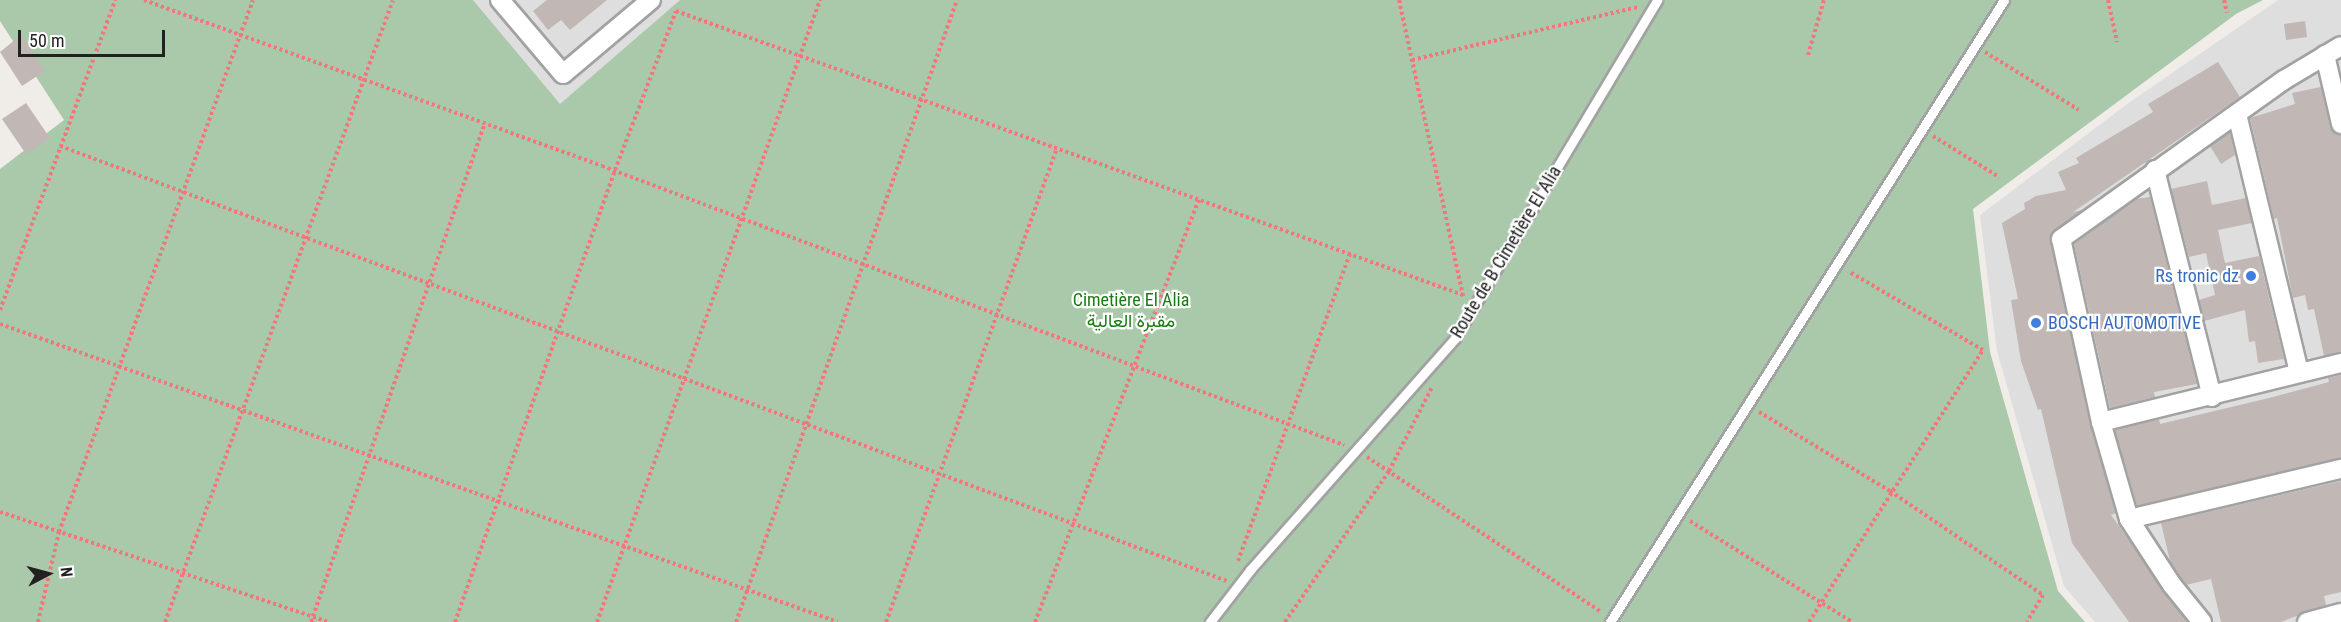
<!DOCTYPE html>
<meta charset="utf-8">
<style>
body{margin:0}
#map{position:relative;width:2341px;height:622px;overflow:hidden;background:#f0ece8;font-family:"Roboto Condensed",Vazirmatn,sans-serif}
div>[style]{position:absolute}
.residential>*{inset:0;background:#dedede}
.cemetery>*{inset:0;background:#aac8aa}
.building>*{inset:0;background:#c1b7b4}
.path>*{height:4px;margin-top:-2px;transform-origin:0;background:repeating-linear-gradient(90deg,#f3767d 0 3px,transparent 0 6px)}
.roads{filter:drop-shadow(2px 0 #a2a2a2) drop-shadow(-2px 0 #a2a2a2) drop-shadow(0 2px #a2a2a2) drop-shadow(0 -2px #a2a2a2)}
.service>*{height:9px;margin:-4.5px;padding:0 4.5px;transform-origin:4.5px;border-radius:4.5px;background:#fff}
.minor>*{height:18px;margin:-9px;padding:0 9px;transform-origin:9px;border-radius:9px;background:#fff}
.dots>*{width:16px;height:16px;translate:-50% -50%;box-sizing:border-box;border:3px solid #fff;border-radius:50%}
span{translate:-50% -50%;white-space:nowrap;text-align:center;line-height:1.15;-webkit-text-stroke:4.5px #fff;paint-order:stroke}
.street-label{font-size:18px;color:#212121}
.shop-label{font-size:18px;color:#366cbe}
.right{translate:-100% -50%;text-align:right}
.left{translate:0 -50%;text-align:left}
.park-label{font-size:18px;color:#1a7b12}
.north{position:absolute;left:18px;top:544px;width:60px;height:60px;-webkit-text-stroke:4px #fff;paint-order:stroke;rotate:84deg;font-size:16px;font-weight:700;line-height:24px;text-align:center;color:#212121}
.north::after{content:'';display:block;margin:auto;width:21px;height:27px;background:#212121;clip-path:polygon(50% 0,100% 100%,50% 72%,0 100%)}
.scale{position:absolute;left:18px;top:30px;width:147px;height:27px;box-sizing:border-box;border:3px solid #212121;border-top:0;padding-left:8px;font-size:18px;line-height:21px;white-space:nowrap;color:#212121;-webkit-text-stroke:4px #fff;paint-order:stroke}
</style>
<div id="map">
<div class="residential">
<i style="clip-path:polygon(473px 0,680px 0,560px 105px)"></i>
<i style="clip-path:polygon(2278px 0,2341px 0,2341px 622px,2095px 622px,2064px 586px,1997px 351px,1980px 215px,2130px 102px)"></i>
</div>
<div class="cemetery">
<i style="clip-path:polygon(0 0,473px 0,560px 104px,680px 0,2263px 0,2236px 14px,1973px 209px,1990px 352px,2058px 591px,2085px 622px,0 622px,0 169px,64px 120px,0 21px)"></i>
</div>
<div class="building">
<i style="clip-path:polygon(547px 0,607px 0,570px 30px,561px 20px,548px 30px,533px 11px)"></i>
<i style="clip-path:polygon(2305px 21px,2307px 37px,2286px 40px,2284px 24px)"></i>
<i style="clip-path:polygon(21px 35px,45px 71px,22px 86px,0 52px)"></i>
<i style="clip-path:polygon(2218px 62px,2240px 97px,2082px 206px,2073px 212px,2082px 210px,2050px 236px,2090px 424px,2116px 513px,2111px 515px,2188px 622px,2129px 622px,2072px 543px,2041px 409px,2038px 410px,2021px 361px,2011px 300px,2018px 299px,2002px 223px,2025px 209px,2024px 203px,2036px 196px,2066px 190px,2058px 172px,2079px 163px,2076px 158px,2153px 112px,2148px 104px)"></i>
<i style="clip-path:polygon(2321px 87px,2330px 127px,2341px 135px,2341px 352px,2324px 356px,2314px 309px,2308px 310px,2305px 295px,2293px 298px,2277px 218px,2274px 219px,2250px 118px,2295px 104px,2292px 93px)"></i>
<i style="clip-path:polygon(26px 103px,50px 138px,26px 154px,2px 119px)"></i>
<i style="clip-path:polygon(2230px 132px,2235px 155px,2221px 164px,2210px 146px)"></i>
<i style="clip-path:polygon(2207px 181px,2212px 205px,2246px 198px,2252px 223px,2218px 230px,2225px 263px,2259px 256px,2284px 359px,2258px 363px,2255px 341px,2249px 342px,2245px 310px,2204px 321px,2199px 300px,2215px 295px,2206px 253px,2189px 257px,2171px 189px)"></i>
<i style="clip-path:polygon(2150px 197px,2197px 384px,2154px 392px,2155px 397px,2110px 408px,2074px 244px,2136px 199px)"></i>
<i style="clip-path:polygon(2341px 375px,2341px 458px,2137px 506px,2115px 430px,2159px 419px,2160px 424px,2269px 398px,2329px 382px,2328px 378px)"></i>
<i style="clip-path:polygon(2341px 481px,2341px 592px,2324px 596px,2326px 605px,2281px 622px,2221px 622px,2211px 579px,2186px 585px,2170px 561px,2161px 523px)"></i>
</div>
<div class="path">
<i style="left:144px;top:0;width:487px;rotate:19.9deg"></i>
<i style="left:602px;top:166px;width:793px;rotate:20.61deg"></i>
<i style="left:1399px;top:0;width:303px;rotate:77.8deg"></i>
<i style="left:2108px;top:0;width:43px;rotate:77.9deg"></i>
<i style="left:2224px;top:0;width:13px;rotate:77deg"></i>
<i style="left:1985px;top:52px;width:110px;rotate:31.7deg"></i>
<i style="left:1808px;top:55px;width:57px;rotate:-73.8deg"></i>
<i style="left:1412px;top:60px;width:232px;rotate:-13.2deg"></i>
<i style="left:1933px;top:136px;width:78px;rotate:31.8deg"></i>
<i style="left:60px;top:146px;width:1245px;rotate:20.44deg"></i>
<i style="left:0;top:310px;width:331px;rotate:-69.6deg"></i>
<i style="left:0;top:324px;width:889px;rotate:19.58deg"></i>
<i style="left:1759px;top:412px;width:153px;rotate:31.1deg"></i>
<i style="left:1890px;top:491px;width:185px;rotate:34.2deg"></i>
<i style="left:2043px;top:595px;width:31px;rotate:121deg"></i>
<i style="left:1367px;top:457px;width:281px;rotate:33.5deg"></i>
<i style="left:0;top:512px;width:347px;rotate:18.5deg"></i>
<i style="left:1690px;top:521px;width:191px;rotate:31.9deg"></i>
<i style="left:1238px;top:561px;width:327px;rotate:-70deg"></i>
<i style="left:38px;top:622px;width:92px;rotate:-76.9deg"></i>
<i style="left:59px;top:532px;width:566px;rotate:-69.97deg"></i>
<i style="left:165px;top:622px;width:662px;rotate:-69.87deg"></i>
<i style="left:311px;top:622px;width:528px;rotate:-70.78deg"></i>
<i style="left:455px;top:622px;width:479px;rotate:-70.5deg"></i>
<i style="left:615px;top:170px;width:170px;rotate:-69deg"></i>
<i style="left:676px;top:11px;width:837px;rotate:19.84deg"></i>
<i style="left:597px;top:622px;width:661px;rotate:-70.28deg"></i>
<i style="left:736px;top:622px;width:660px;rotate:-70.44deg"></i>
<i style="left:886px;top:622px;width:504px;rotate:-70.16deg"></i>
<i style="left:1035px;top:622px;width:453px;rotate:-68.8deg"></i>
<i style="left:1285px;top:622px;width:183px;rotate:-55.4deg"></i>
<i style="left:1389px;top:471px;width:94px;rotate:-62.9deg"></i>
<i style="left:1809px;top:622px;width:323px;rotate:-57.4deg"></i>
<i style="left:1983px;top:350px;width:156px;rotate:-149.7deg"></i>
</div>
<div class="roads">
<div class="service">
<i style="left:1210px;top:622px;width:66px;rotate:-52.4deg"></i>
<i style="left:1250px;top:570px;width:310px;rotate:-48.5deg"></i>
<i style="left:1455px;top:338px;width:394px;rotate:-59.1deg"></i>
<i style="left:1610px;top:622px;width:736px;rotate:-57.65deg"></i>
</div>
<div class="minor">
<i style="left:500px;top:0;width:97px;rotate:49.6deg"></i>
<i style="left:563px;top:74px;width:115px;rotate:-40.1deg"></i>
<i style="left:2325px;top:55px;width:71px;rotate:76.9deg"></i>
<i style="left:2237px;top:114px;width:266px;rotate:76.5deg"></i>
<i style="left:2155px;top:170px;width:234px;rotate:75.9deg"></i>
<i style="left:2101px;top:422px;width:247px;rotate:-13.8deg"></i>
<i style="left:2129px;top:519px;width:218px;rotate:-13.3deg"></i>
<i style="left:2202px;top:622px;width:48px;rotate:-129deg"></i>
<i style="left:2172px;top:585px;width:79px;rotate:-123.1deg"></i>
<i style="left:2129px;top:519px;width:101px;rotate:-106.1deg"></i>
<i style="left:2101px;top:422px;width:187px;rotate:-102.3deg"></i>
<i style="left:2061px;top:239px;width:274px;rotate:-35.5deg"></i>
<i style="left:2284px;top:80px;width:66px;rotate:-30.8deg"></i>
<i style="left:2307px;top:622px;width:35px;rotate:-15deg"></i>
</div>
</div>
<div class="dots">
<i style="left:2251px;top:276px;background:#3f7fe0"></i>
<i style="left:2036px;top:323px;background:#3f7fe0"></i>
</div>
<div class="street-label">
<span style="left:1506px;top:252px;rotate:-59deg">Route de B Cimetière El Alia</span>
</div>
<div class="shop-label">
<span class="right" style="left:2239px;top:276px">Rs tronic dz</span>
<span class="left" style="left:2048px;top:323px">BOSCH AUTOMOTIVE</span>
</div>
<div class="park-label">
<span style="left:1131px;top:311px">Cimetière El Alia<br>مقبرة العالية</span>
</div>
<div class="north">N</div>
<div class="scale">50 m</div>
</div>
